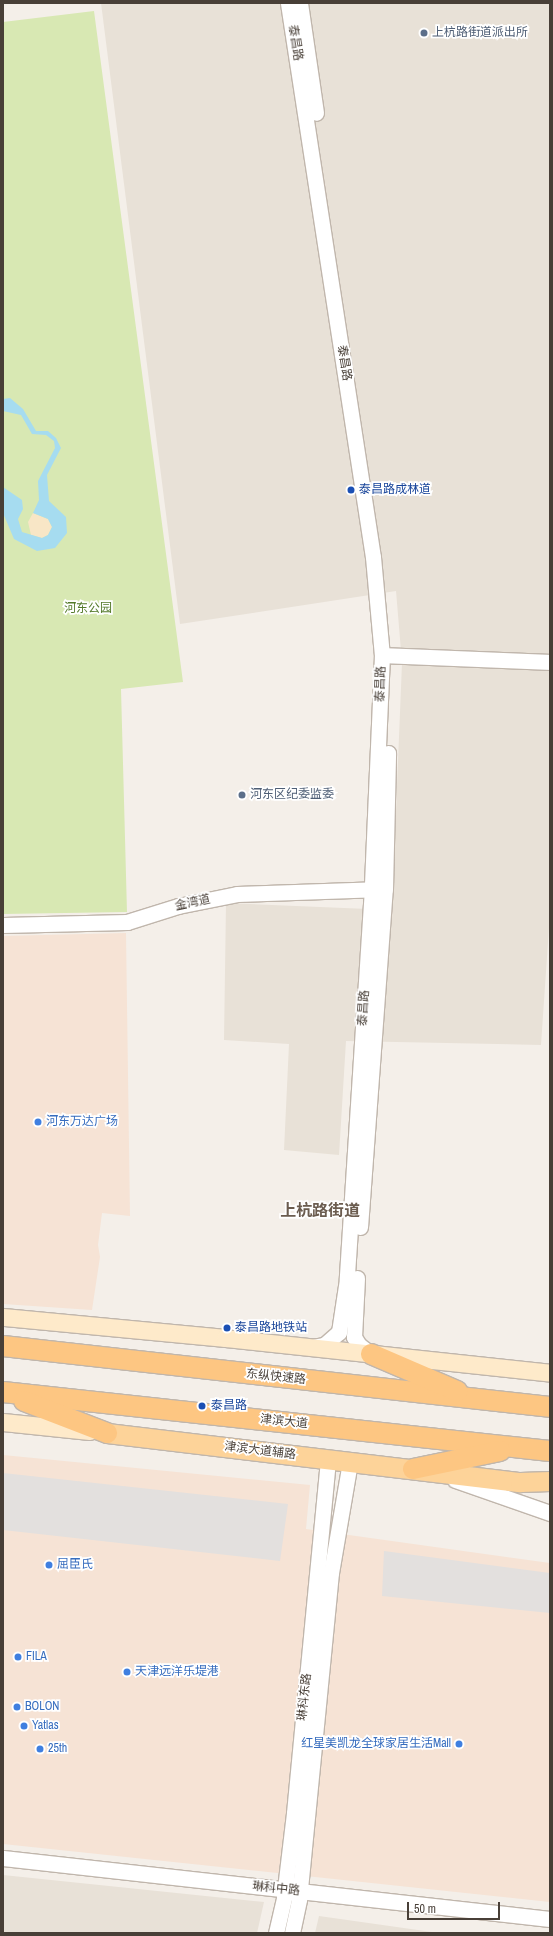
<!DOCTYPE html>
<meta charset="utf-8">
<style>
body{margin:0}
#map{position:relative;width:553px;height:1936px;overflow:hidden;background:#f4efe9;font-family:"Archivo Narrow","Noto Sans SC",sans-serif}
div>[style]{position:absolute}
.residential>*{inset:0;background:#e8e1d7}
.commercial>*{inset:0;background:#f6e3d5}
.green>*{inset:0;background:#d8e8b3}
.sand>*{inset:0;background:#f8e6c6}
.parking>*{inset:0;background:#e3e0de}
.water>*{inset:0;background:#a6dcf0}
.roads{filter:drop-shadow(1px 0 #c0b6ac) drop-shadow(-1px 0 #c0b6ac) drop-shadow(0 1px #c0b6ac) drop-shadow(0 -1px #c0b6ac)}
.tertiary>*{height:15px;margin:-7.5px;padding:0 7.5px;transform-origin:7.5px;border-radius:7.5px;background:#fff}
.secondary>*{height:17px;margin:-8.5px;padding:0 8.5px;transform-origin:8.5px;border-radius:8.5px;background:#feeaca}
.primary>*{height:19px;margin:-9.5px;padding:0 9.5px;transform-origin:9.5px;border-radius:9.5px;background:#fdd399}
.trunk>*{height:20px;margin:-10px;padding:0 10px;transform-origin:10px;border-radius:10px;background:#fdc682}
.dots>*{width:11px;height:11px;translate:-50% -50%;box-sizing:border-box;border:2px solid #fff;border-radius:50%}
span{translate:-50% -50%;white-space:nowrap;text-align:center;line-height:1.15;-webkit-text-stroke:3.5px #fff;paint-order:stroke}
.service-label{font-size:12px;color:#4e5e75}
.left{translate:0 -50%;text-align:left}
.street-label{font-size:12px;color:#483f37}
.transit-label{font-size:12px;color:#164399}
.park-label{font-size:12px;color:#547a2a}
.shop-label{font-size:12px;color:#366cbe}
.right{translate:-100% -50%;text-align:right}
.district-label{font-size:16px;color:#6b5c4f;font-weight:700}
.frame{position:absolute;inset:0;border:4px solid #483f37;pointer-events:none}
.scale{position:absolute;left:407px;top:1902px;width:93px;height:18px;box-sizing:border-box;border:2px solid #483f37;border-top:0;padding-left:5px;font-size:12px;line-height:14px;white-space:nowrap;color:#483f37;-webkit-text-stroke:3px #fff;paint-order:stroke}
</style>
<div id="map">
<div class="residential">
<i style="clip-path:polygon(101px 3px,550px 3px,550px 913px,541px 1045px,346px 1041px,339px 1155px,284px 1150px,289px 1044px,224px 1040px,226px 903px,392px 910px,402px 663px,396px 591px,180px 624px)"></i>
<i style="clip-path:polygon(3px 1875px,264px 1902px,257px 1933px,3px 1933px)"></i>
<i style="clip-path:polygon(319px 1916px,439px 1933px,315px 1933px)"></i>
</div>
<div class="commercial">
<i style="clip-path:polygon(126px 933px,130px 1216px,102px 1213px,98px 1245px,100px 1257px,92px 1310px,3px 1304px,3px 936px)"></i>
<i style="clip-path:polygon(3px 1455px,310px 1485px,306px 1529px,550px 1563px,550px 1902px,3px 1844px)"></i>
</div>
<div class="green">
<i style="clip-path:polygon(94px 11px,183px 682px,121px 689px,127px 912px,3px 914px,3px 22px)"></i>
</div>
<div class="sand">
<i style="clip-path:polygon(33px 513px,48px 519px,52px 527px,48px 535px,42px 538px,31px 535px,28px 522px)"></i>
</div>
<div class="parking">
<i style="clip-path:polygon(3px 1473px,288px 1504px,280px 1561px,3px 1530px)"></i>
<i style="clip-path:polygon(384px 1551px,550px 1573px,550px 1613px,382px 1596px)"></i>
</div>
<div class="water">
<i style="clip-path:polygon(10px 398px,23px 409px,36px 431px,48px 431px,56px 438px,61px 448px,47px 475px,49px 501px,66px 517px,67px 533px,55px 548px,37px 551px,14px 539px,3px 513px,3px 487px,22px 500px,23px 509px,18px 519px,22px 532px,42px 538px,48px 535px,52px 527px,48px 519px,33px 513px,39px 500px,38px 481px,55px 448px,54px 441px,46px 435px,32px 434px,21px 415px,3px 411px,3px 399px)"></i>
</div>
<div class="roads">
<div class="tertiary">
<i style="left:288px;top:3px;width:560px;rotate:81.28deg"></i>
<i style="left:373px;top:557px;width:98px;rotate:84.8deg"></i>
<i style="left:382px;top:655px;width:233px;rotate:92.5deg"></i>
<i style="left:372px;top:888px;width:392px;rotate:93.7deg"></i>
<i style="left:347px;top:1279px;width:54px;rotate:98.6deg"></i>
<i style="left:339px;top:1332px;width:20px;rotate:139deg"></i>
<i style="left:324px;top:1345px;width:11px;rotate:170deg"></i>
<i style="left:300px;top:3px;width:111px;rotate:81.7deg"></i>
<i style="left:382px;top:655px;width:168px;rotate:2.4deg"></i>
<i style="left:3px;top:925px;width:124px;rotate:-1.4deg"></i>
<i style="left:127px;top:922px;width:53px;rotate:-17.4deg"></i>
<i style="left:178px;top:906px;width:60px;rotate:-11.5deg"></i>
<i style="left:237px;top:894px;width:145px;rotate:-2deg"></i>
<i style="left:360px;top:1227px;width:339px;rotate:-85.8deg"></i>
<i style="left:385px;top:889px;width:136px;rotate:-88.7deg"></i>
<i style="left:357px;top:1278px;width:59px;rotate:92.9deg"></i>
<i style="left:354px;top:1337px;width:9px;rotate:58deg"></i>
<i style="left:359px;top:1345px;width:15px;rotate:37deg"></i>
<i style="left:455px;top:1480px;width:101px;rotate:19.2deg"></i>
<i style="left:3px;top:1858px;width:550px;rotate:6.36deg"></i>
<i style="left:276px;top:1933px;width:37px;rotate:-77deg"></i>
<i style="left:284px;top:1897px;width:85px;rotate:-83.2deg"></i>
<i style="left:294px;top:1813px;width:356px;rotate:-84.5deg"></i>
<i style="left:292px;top:1933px;width:35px;rotate:-78deg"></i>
<i style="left:299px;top:1899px;width:328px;rotate:-84.4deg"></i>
<i style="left:331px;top:1573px;width:113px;rotate:-80.3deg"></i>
</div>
<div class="secondary">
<i style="left:3px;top:1317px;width:223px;rotate:5.4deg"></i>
<i style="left:225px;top:1338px;width:327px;rotate:6.1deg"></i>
<i style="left:3px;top:1422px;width:87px;rotate:5.9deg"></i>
</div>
<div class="primary">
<i style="left:107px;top:1433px;width:416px;rotate:6.8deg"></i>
<i style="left:520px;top:1482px;width:30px;rotate:-2deg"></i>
</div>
<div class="trunk">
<i style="left:3px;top:1346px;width:550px;rotate:6.36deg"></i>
<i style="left:371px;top:1354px;width:94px;rotate:23.3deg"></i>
<i style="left:3px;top:1392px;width:550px;rotate:6.16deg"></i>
<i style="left:24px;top:1401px;width:89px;rotate:21.1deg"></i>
<i style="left:413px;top:1469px;width:89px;rotate:-11.7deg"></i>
</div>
</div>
<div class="dots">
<i style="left:424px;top:33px;background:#5c6f8a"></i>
<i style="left:351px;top:490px;background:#1a4fb4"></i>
<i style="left:242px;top:795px;background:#5c6f8a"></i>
<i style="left:38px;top:1122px;background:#3f7fe0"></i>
<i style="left:227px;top:1328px;background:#1a4fb4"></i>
<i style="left:202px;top:1406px;background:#1a4fb4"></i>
<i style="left:49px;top:1565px;background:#3f7fe0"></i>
<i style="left:18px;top:1657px;background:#3f7fe0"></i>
<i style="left:127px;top:1672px;background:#3f7fe0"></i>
<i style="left:17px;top:1707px;background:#3f7fe0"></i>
<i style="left:24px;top:1726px;background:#3f7fe0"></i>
<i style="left:459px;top:1744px;background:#3f7fe0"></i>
<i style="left:40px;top:1749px;background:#3f7fe0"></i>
</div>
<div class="service-label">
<span class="left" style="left:432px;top:33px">上杭路街道派出所</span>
<span class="left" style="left:250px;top:795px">河东区纪委监委</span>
</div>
<div class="street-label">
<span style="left:295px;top:43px;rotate:81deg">泰昌路</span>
<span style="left:344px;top:363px;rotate:81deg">泰昌路</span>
<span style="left:381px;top:684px;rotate:-88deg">泰昌路</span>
<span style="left:193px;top:903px;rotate:-12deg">金湾道</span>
<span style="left:364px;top:1008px;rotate:-86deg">泰昌路</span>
<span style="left:276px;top:1377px;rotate:6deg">东纵快速路</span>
<span style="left:284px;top:1422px;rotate:6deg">津滨大道</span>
<span style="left:260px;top:1451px;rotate:7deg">津滨大道辅路</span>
<span style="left:305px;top:1697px;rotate:-84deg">琳科东路</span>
<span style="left:276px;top:1889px;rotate:6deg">琳科中路</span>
</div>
<div class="transit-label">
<span class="left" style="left:359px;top:490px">泰昌路成林道</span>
<span class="left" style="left:235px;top:1328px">泰昌路地铁站</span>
<span class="left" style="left:211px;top:1406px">泰昌路</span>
</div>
<div class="park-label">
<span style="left:88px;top:609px">河东公园</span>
</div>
<div class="shop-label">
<span class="left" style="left:46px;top:1122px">河东万达广场</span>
<span class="left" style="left:57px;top:1565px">屈臣氏</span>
<span class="left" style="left:26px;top:1657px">FILA</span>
<span class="left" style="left:135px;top:1672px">天津远洋乐堤港</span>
<span class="left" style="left:25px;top:1707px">BOLON</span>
<span class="left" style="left:32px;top:1726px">Yatlas</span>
<span class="right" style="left:451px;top:1744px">红星美凯龙全球家居生活Mall</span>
<span class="left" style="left:48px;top:1749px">25th</span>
</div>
<div class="district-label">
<span style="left:320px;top:1210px">上杭路街道</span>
</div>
<div class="frame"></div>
<div class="scale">50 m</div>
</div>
